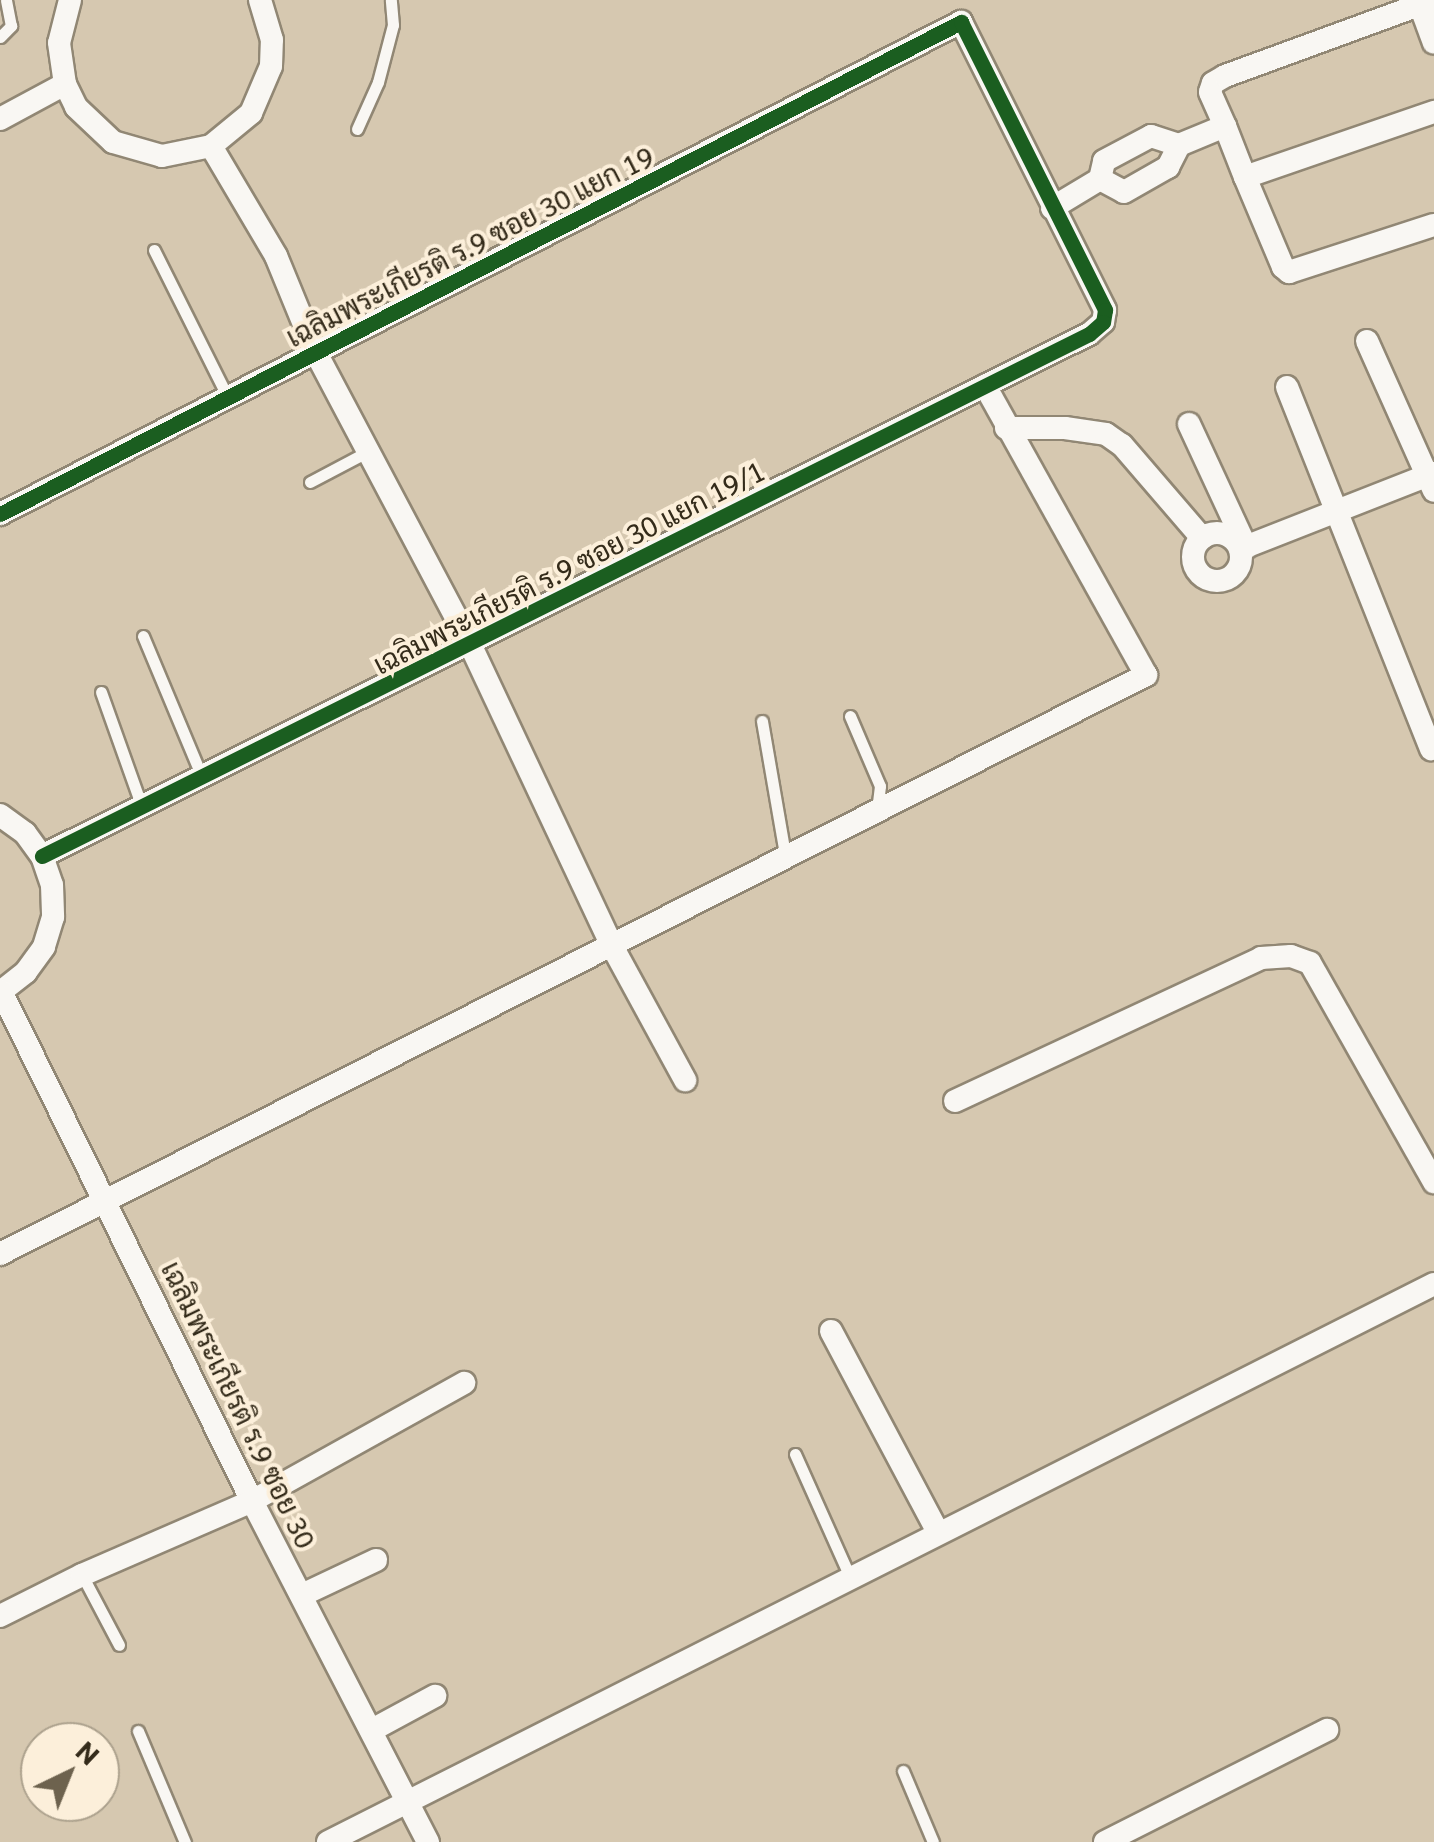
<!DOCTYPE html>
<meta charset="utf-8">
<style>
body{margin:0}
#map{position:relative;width:1434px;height:1842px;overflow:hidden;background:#d6c8b0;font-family:Georgia,Sarabun,serif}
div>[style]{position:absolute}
.roads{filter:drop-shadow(2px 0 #918774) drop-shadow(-2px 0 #918774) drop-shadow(0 2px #918774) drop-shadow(0 -2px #918774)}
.service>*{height:11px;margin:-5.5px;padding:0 5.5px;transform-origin:5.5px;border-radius:5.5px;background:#f9f7f3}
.minor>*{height:22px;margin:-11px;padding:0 11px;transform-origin:11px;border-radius:11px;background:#f9f7f3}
.minor>.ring{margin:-11px;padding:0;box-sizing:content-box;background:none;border:22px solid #f9f7f3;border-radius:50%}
.cycleway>*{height:15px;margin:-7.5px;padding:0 7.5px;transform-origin:7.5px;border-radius:7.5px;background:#1b5e20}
span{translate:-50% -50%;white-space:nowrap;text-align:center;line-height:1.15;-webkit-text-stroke:8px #fcefda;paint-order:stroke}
.street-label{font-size:28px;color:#342b1a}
.north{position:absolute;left:20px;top:1722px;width:100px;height:100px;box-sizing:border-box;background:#fcefda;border:2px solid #aca18d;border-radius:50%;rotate:43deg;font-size:28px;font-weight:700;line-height:40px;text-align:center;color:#342b1a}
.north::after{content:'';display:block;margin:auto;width:35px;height:45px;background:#6d624e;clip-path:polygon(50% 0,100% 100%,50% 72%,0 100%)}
</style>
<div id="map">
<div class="roads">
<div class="service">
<i style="left:0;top:37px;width:16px;rotate:-45deg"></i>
<i style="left:11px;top:26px;width:26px;rotate:-101deg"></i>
<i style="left:357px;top:129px;width:51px;rotate:-65.9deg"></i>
<i style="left:378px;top:82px;width:59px;rotate:-75.3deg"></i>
<i style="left:393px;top:25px;width:25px;rotate:-95deg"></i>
<i style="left:154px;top:250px;width:165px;rotate:63.4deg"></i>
<i style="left:310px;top:482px;width:64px;rotate:-27.8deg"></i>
<i style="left:143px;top:636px;width:153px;rotate:67.3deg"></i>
<i style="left:101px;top:692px;width:122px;rotate:70.4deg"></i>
<i style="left:850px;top:716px;width:76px;rotate:66.8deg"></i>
<i style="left:880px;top:786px;width:24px;rotate:97deg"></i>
<i style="left:762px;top:721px;width:141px;rotate:80.2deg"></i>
<i style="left:795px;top:1454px;width:135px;rotate:65.9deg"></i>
<i style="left:82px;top:1575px;width:79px;rotate:62.1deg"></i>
<i style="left:138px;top:1731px;width:121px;rotate:67.1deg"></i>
<i style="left:903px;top:1771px;width:77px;rotate:67.1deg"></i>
</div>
<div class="minor">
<i style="left:70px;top:0;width:44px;rotate:104.3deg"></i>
<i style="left:59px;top:43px;width:41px;rotate:81.7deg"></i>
<i style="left:65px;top:84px;width:25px;rotate:64deg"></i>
<i style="left:76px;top:107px;width:51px;rotate:43.4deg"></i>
<i style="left:113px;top:142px;width:51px;rotate:15.9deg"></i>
<i style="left:162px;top:156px;width:50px;rotate:-11.5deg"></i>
<i style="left:211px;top:146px;width:52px;rotate:-39.5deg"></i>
<i style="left:251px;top:113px;width:51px;rotate:-66.9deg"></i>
<i style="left:271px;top:66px;width:26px;rotate:-88deg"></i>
<i style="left:272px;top:40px;width:42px;rotate:-106.7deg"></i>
<i style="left:1420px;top:5px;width:40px;rotate:69.8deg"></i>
<i style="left:0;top:119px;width:74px;rotate:-28.3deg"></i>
<i style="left:1225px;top:126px;width:55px;rotate:68.6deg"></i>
<i style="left:1245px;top:177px;width:200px;rotate:-19deg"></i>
<i style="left:211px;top:146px;width:128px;rotate:59.4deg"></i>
<i style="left:276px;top:256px;width:103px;rotate:67.7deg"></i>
<i style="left:315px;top:351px;width:329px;rotate:62.1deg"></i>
<i style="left:469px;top:642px;width:336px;rotate:64.8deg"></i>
<i style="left:612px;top:946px;width:153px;rotate:61.4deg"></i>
<i style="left:1245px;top:177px;width:98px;rotate:67.1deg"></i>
<i style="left:1283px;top:267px;width:8px;rotate:40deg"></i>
<i style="left:1289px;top:272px;width:152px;rotate:-18deg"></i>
<i style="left:1100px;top:179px;width:27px;rotate:28deg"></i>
<i style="left:1124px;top:192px;width:51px;rotate:-29.6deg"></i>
<i style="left:1168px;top:167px;width:25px;rotate:-63deg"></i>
<i style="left:1052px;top:208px;width:56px;rotate:-31.1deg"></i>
<i style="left:1100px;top:179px;width:18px;rotate:-77deg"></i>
<i style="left:1104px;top:161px;width:53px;rotate:-28deg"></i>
<i style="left:1151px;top:136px;width:29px;rotate:18deg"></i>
<i style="left:1179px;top:145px;width:50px;rotate:-22.4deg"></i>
<i style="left:1225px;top:126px;width:37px;rotate:-114deg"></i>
<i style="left:1210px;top:92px;width:9px;rotate:-72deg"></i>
<i style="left:1213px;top:83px;width:14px;rotate:-30deg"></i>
<i style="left:1225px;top:76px;width:221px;rotate:-20.1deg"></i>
<i style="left:1367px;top:341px;width:164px;rotate:65.9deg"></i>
<i style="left:1287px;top:387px;width:390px;rotate:68.3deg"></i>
<i style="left:1189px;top:424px;width:136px;rotate:65.1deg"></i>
<i style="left:1006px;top:428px;width:59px"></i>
<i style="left:1065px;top:428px;width:41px;rotate:8.3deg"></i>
<i style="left:1106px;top:434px;width:19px;rotate:35deg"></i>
<i style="left:1122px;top:445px;width:123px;rotate:49.3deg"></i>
<i style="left:0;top:514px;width:1080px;rotate:-27.11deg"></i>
<i style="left:961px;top:22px;width:322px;rotate:63.4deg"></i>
<i style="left:1105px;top:310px;width:12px;rotate:99deg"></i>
<i style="left:1103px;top:322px;width:18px;rotate:139deg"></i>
<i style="left:1089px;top:334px;width:1170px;rotate:153.5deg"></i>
<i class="ring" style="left:1193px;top:533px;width:26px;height:26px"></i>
<i style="left:1240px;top:549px;width:208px;rotate:-21.4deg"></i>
<i style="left:0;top:815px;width:31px;rotate:36deg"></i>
<i style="left:25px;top:833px;width:29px;rotate:54deg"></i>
<i style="left:42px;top:856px;width:31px;rotate:71deg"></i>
<i style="left:52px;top:885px;width:32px;rotate:88deg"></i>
<i style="left:53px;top:917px;width:31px;rotate:107deg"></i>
<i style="left:44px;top:947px;width:31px;rotate:126deg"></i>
<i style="left:26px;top:972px;width:33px;rotate:142deg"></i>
<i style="left:1px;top:991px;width:568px;rotate:63.8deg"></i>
<i style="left:252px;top:1501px;width:384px;rotate:62.7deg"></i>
<i style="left:955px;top:1101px;width:338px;rotate:-25deg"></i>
<i style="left:1261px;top:958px;width:30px;rotate:-4deg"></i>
<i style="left:1291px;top:956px;width:20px;rotate:20deg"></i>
<i style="left:1310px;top:963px;width:252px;rotate:60.5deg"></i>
<i style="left:0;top:1254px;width:1284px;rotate:-26.8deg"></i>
<i style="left:1146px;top:675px;width:331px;rotate:-119.1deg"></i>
<i style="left:831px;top:1331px;width:228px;rotate:62deg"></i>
<i style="left:302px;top:1595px;width:82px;rotate:-25.3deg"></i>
<i style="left:0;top:1616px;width:92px;rotate:-26.6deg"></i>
<i style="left:82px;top:1575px;width:185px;rotate:-23.5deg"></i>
<i style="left:252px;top:1501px;width:243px;rotate:-29.1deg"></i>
<i style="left:372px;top:1730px;width:72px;rotate:-28.4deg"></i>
<i style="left:328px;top:1842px;width:1239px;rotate:-26.77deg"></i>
<i style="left:1105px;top:1842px;width:249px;rotate:-26.8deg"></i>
</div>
</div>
<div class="cycleway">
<i style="left:0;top:514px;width:1080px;rotate:-27.11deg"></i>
<i style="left:961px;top:22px;width:322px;rotate:63.4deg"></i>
<i style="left:1105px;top:310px;width:12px;rotate:99deg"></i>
<i style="left:1103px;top:322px;width:18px;rotate:139deg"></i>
<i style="left:1089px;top:334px;width:1170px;rotate:153.5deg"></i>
</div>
<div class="street-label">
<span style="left:469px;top:245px;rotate:-27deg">เฉลิมพระเกียรติ ร.9 ซอย 30 แยก 19</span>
<span style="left:568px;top:566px;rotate:-27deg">เฉลิมพระเกียรติ ร.9 ซอย 30 แยก 19/1</span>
<span style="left:240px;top:1404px;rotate:64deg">เฉลิมพระเกียรติ ร.9 ซอย 30</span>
</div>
<div class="north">N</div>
</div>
